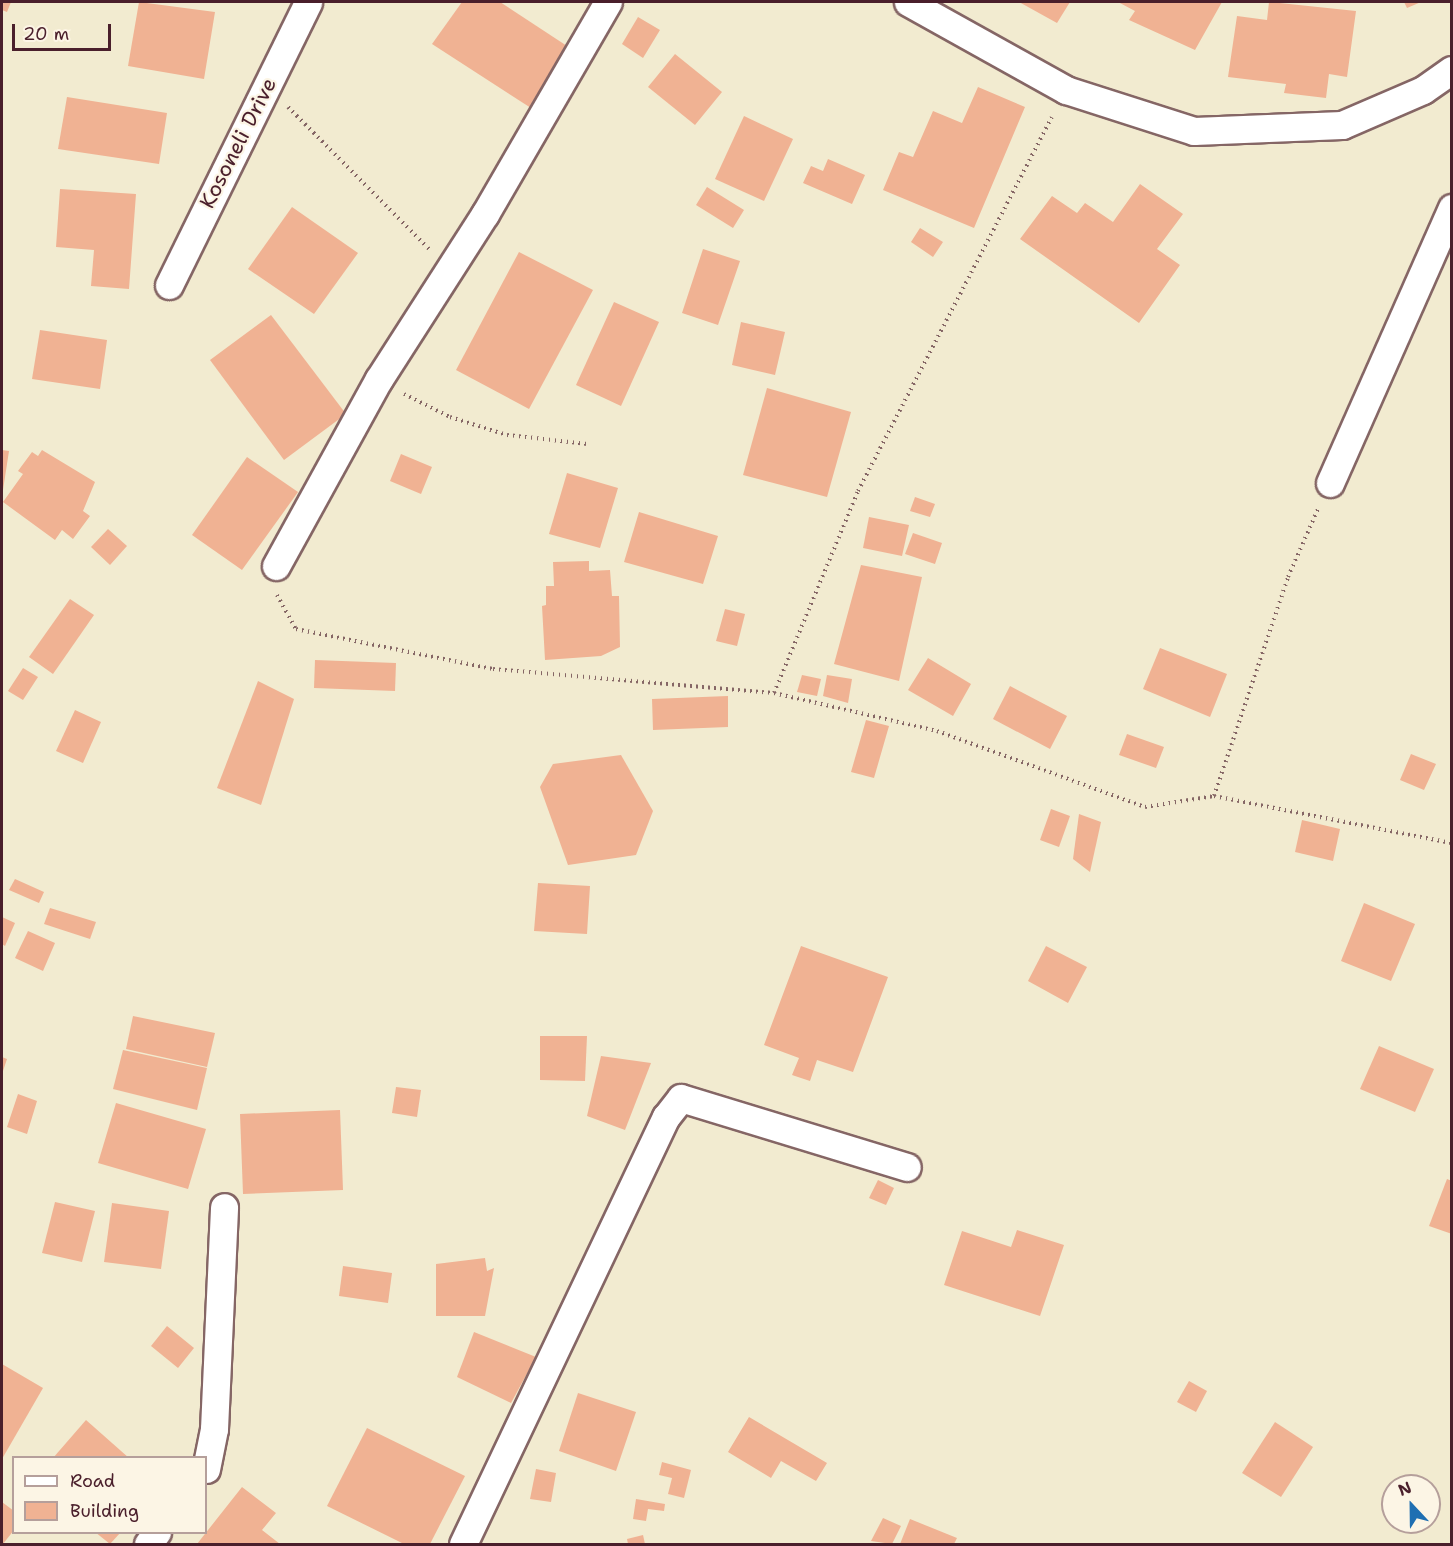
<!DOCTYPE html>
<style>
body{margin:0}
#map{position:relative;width:1453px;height:1546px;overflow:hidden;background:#f2ebd0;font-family:"Shantell Sans",sans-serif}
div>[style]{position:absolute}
.building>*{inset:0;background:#f0b293}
.path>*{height:4px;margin-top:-2px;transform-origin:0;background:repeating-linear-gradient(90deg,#856665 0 1.5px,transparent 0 6px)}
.roads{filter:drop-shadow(2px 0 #856665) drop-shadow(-2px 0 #856665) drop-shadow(0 2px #856665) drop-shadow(0 -2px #856665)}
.minor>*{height:27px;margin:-13.5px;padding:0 13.5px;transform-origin:13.5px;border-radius:13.5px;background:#fff}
span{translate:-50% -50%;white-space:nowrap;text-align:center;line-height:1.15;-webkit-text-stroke:4.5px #fcf5e5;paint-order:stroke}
.street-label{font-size:21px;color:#4a1f2b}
.frame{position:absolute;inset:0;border:3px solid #4a1f2b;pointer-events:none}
.legend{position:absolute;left:12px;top:1456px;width:195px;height:78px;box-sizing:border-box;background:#fcf5e5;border:2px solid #b59f9b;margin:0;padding:8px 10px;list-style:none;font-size:18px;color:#4a1f2b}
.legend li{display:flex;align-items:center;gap:12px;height:30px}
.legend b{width:30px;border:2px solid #b59f9b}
.north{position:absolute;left:1381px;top:1474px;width:60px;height:60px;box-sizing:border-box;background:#fcf5e5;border:2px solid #b59f9b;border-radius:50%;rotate:338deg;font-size:16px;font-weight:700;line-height:24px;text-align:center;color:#4a1f2b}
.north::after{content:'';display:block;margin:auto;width:21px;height:27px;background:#1f6fb2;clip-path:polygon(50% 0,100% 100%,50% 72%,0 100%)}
.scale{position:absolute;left:12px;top:24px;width:99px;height:27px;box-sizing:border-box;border:3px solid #4a1f2b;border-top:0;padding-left:8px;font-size:18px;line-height:21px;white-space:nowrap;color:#4a1f2b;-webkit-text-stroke:4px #fcf5e5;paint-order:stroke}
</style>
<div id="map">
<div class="building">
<i style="clip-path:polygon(2px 2px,11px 2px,7px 12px,2px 10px)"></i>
<i style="clip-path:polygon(139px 2px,215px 12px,204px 79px,128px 66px)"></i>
<i style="clip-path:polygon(462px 2px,500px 2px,567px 46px,531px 108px,432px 44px)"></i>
<i style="clip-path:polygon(1019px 2px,1070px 2px,1057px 23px)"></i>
<i style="clip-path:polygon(1118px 2px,1222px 2px,1195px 50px,1129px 20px,1135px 11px)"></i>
<i style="clip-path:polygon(1269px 2px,1356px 11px,1347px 77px,1329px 74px,1326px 98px,1284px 93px,1286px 84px,1228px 77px,1237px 16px,1267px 20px)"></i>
<i style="clip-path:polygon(1404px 2px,1421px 2px,1407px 8px)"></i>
<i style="clip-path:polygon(638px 17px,660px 30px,643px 58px,622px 44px)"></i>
<i style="clip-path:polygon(675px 54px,722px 92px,695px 125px,648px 87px)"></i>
<i style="clip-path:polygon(978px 87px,1025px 107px,974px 228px,883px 190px,899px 152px,913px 157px,933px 111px,962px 123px)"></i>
<i style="clip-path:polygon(67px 97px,167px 113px,159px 164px,58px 149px)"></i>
<i style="clip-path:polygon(744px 116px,793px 139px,764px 201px,715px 179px)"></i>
<i style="clip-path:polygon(828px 159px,865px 175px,852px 204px,803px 183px,811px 166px,823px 171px)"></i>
<i style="clip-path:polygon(1140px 184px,1183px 214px,1157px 249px,1180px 265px,1139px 323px,1020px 239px,1052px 196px,1077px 213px,1085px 203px,1113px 222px)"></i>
<i style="clip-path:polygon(707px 187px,744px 210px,733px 228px,696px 205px)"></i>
<i style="clip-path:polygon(60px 189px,136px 194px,129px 289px,91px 286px,94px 250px,56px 247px)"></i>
<i style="clip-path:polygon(292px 207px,358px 253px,314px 314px,248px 269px)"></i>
<i style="clip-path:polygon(920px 228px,943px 242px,933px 257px,911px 242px)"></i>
<i style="clip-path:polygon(703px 249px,740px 261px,718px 325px,682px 313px)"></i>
<i style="clip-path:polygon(519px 252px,593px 290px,529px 409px,456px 370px)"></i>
<i style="clip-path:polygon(614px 302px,659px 322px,621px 406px,576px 385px)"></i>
<i style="clip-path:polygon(271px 315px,346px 414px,284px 460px,210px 360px)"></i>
<i style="clip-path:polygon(741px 322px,785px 332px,775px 375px,732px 365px)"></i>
<i style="clip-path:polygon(40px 330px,107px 340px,100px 389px,32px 379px)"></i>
<i style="clip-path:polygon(767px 388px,851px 412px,827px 497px,743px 475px)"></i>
<i style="clip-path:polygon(2px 450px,9px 451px,3px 490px,2px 490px)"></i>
<i style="clip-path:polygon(42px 450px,95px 482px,83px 511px,90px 516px,73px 539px,62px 530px,55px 540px,3px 502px,23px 474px,18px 471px,32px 452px,38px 456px)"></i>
<i style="clip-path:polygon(401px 454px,432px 467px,421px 494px,390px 481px)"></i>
<i style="clip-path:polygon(247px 457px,298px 492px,242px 570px,192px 535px)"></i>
<i style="clip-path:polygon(567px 473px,618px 488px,600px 548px,549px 534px)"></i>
<i style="clip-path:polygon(915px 497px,935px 504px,930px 517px,910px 511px)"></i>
<i style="clip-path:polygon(639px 512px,718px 536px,703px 584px,624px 562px)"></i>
<i style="clip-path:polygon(869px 517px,909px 525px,902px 556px,863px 548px)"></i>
<i style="clip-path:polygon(108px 529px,127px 546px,110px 565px,91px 547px)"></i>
<i style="clip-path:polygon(913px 533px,942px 543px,935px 564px,905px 554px)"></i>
<i style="clip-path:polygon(589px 561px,589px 571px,610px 570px,612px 596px,619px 596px,620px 647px,601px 656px,545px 660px,542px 606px,546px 605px,546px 586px,554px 586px,553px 562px)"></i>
<i style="clip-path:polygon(861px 565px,922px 577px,899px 681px,834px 664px)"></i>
<i style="clip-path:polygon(70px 599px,94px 615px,53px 674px,29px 657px)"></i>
<i style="clip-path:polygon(725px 609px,745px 614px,737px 646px,716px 641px)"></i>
<i style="clip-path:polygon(1160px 648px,1227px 674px,1210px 717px,1143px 689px)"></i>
<i style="clip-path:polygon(928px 658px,971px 684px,953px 716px,908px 690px)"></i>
<i style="clip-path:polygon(315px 660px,396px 663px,395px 691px,314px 688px)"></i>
<i style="clip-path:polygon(23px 668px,38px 677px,23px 700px,8px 691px)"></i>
<i style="clip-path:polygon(802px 675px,821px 679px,817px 696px,797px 692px)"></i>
<i style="clip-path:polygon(827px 675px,852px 679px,848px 703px,823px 696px)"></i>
<i style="clip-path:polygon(258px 681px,294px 699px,261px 805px,217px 788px)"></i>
<i style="clip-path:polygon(1010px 686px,1067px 716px,1050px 749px,993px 719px)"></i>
<i style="clip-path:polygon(728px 696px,728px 727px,653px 730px,652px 699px)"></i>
<i style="clip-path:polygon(75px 710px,101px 722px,83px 763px,56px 751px)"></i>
<i style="clip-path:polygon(866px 720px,889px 726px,874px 778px,851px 772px)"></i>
<i style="clip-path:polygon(1127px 734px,1164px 747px,1156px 768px,1119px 755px)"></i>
<i style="clip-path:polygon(1411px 754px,1436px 764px,1424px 790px,1400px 780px)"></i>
<i style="clip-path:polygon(621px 755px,653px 811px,636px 855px,568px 865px,540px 787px,553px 764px)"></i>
<i style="clip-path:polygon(1051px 809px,1070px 816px,1059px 847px,1040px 840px)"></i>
<i style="clip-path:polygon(1079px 814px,1101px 822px,1090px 872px,1073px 859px)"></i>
<i style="clip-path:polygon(1302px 820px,1340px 829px,1333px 861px,1295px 852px)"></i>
<i style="clip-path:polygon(15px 879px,44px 892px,39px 903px,9px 890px)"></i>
<i style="clip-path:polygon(538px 883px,590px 886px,587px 934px,534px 931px)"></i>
<i style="clip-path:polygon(1364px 903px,1415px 924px,1391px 981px,1341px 961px)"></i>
<i style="clip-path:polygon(50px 908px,96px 922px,90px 939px,44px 924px)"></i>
<i style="clip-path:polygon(2px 917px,15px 923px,5px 946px,2px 944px)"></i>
<i style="clip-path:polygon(28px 931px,55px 943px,43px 971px,15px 958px)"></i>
<i style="clip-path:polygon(801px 946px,888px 977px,853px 1072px,817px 1060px,810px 1081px,792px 1075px,799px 1058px,764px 1045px)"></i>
<i style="clip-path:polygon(1046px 946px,1087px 967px,1068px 1003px,1028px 981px)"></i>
<i style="clip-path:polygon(133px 1016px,215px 1033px,207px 1067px,126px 1049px)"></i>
<i style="clip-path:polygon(540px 1036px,587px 1036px,585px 1081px,540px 1080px)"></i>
<i style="clip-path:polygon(1379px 1046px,1434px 1069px,1415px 1112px,1360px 1089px)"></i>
<i style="clip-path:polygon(123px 1050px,207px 1068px,197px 1110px,113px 1089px)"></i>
<i style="clip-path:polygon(601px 1056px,651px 1063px,625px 1130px,587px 1116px)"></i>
<i style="clip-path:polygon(2px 1057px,7px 1059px,2px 1074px)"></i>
<i style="clip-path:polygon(396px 1087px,421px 1090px,417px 1117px,392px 1113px)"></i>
<i style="clip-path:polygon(18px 1094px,37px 1101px,27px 1134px,7px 1127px)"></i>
<i style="clip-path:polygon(116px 1103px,206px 1129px,188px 1189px,98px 1163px)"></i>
<i style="clip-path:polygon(340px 1110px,343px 1190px,243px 1194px,240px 1114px)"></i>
<i style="clip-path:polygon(1447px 1179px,1452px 1181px,1452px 1234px,1429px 1226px)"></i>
<i style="clip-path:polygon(878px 1180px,894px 1188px,886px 1205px,869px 1198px)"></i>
<i style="clip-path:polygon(55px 1202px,95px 1211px,82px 1262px,42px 1253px)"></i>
<i style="clip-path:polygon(112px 1203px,169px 1211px,161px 1269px,104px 1262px)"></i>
<i style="clip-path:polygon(1017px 1230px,1064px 1245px,1040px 1316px,944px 1285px,962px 1231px,1011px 1247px)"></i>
<i style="clip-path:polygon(485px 1258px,487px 1271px,494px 1268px,485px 1316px,436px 1316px,436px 1264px)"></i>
<i style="clip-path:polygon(343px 1266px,392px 1273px,388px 1303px,339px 1296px)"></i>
<i style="clip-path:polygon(167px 1326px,194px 1348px,178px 1368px,151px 1346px)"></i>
<i style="clip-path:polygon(474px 1332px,536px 1357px,511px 1403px,457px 1377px)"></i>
<i style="clip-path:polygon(2px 1364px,43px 1388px,2px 1459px)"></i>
<i style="clip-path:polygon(1189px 1381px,1207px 1391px,1196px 1412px,1177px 1402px)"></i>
<i style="clip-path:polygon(578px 1393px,636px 1412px,616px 1471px,559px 1451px)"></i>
<i style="clip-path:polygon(749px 1417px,827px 1463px,816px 1481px,781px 1461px,771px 1478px,728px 1452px)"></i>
<i style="clip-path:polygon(86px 1420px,129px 1458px,53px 1458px)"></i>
<i style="clip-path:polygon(1275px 1422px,1313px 1447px,1281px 1497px,1242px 1473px)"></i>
<i style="clip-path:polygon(367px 1428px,465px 1476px,430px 1544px,404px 1544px,327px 1506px)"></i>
<i style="clip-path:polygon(662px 1462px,691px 1470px,684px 1498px,668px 1494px,672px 1478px,659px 1475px)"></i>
<i style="clip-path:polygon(536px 1469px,556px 1473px,551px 1502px,530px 1499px)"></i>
<i style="clip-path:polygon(242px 1487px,276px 1513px,262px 1530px,280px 1544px,197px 1544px)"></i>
<i style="clip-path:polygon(636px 1499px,665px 1504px,664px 1511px,648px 1509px,646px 1521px,633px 1519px)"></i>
<i style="clip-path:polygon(2px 1502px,14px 1511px,14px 1530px,3px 1544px)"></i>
<i style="clip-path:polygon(883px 1518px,901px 1526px,892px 1544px,871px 1541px)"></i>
<i style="clip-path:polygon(910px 1519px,957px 1538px,954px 1544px,900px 1544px)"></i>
<i style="clip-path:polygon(95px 1532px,121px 1532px,110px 1544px)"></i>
<i style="clip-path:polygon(643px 1535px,645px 1544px,628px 1544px,627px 1539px)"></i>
</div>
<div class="path">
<i style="left:288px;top:107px;width:200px;rotate:45.2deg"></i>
<i style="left:404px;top:394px;width:51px;rotate:26.6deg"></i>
<i style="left:450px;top:417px;width:60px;rotate:17.5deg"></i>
<i style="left:507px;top:435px;width:81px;rotate:6.4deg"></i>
<i style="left:277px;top:595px;width:39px;rotate:61deg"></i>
<i style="left:296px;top:629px;width:201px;rotate:11.5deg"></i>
<i style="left:493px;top:669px;width:282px;rotate:4.9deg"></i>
<i style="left:774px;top:693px;width:167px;rotate:13.1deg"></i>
<i style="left:937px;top:731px;width:221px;rotate:20.1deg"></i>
<i style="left:1145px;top:807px;width:70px;rotate:-9.1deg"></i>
<i style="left:1214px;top:796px;width:243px;rotate:11.2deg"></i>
<i style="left:774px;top:693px;width:219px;rotate:-67.4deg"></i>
<i style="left:858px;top:491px;width:421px;rotate:-62.6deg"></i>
<i style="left:1214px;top:796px;width:231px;rotate:-71.3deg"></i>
<i style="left:1288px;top:577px;width:74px;rotate:-66.2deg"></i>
</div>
<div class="roads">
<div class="minor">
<i style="left:908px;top:2px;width:181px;rotate:29.1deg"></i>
<i style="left:1066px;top:90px;width:134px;rotate:17.8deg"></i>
<i style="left:1194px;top:131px;width:148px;rotate:-2.3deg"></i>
<i style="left:1342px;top:125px;width:88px;rotate:-23.4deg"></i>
<i style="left:1423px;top:90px;width:35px;rotate:-35deg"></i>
<i style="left:169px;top:285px;width:315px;rotate:-63.8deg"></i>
<i style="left:1330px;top:483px;width:301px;rotate:-66.1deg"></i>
<i style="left:276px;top:566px;width:213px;rotate:-61.2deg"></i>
<i style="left:379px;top:379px;width:196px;rotate:-57.3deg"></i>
<i style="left:485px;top:214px;width:245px;rotate:-59.9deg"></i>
<i style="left:206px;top:1469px;width:41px;rotate:-78.7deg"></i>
<i style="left:214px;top:1429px;width:222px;rotate:-87.4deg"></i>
<i style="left:148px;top:1544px;width:15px;rotate:-53deg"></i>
<i style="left:463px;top:1544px;width:473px;rotate:-64.6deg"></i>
<i style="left:666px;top:1117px;width:24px;rotate:-52deg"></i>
<i style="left:681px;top:1098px;width:236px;rotate:17deg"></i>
</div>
</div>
<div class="street-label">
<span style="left:238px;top:143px;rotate:-63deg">Kosoneli Drive</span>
</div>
<div class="frame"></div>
<ul class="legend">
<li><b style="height:8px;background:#fff"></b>Road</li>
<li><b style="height:16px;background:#f0b293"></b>Building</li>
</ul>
<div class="north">N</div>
<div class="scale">20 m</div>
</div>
